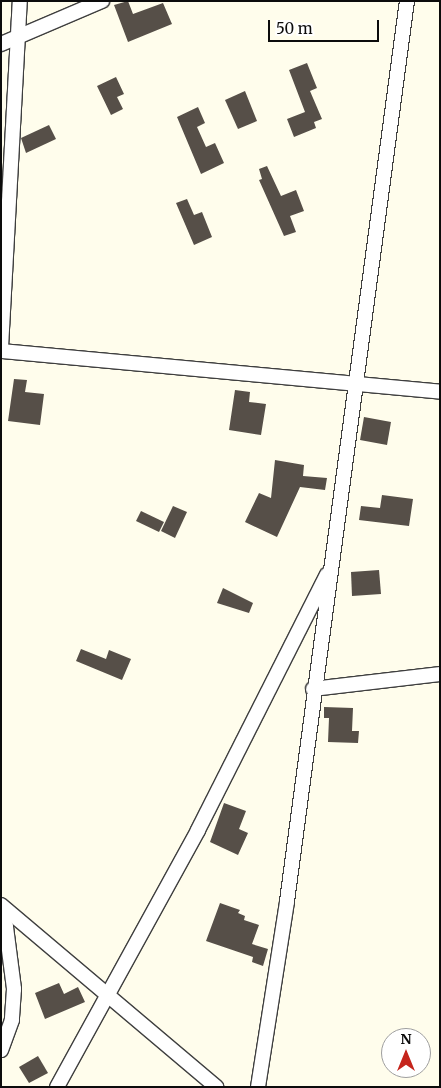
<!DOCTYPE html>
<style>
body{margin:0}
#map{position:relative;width:441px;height:1088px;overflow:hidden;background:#fffdec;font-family:Merriweather,serif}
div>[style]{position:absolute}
.building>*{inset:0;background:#564f48}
.roads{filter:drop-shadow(1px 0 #3f3f3f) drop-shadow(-1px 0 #3f3f3f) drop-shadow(0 1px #3f3f3f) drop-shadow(0 -1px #3f3f3f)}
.street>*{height:14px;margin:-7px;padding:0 7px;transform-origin:7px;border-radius:7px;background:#fff}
span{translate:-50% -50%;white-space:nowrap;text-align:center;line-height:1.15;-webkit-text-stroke:5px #fff;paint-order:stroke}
.frame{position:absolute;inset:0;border:2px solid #0c0c0c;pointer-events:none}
.north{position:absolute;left:381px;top:1028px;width:50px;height:50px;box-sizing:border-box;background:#fff;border:1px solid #9e9e9e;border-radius:50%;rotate:0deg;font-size:14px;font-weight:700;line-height:20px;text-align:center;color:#0c0c0c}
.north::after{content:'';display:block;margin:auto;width:18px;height:22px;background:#c5251c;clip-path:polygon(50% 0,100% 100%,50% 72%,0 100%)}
.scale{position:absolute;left:268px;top:20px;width:111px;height:22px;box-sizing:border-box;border:2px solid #0c0c0c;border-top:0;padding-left:6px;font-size:15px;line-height:18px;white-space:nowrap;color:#0c0c0c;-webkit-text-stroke:4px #fff;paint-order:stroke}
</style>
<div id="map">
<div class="building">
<i style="clip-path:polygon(128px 1px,133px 14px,163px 3px,172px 24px,128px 42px,114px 5px)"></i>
<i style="clip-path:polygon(307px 63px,317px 88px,310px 91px,322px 119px,314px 122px,316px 128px,294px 137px,287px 119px,305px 112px,289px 70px)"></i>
<i style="clip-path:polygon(116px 77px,124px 94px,117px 97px,123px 109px,111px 115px,97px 86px)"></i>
<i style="clip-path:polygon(245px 91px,257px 121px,238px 129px,225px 100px)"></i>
<i style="clip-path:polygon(198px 107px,205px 123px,197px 127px,206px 147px,215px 143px,224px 163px,201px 174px,177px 117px)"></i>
<i style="clip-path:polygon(49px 125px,56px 139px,26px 153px,21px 138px)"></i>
<i style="clip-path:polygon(267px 166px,281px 196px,296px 190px,304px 211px,290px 216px,296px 232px,284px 236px,259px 180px,262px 179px,259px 169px)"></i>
<i style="clip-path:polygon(187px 199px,194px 215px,202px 212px,212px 237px,194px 245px,176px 203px)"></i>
<i style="clip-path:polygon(14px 379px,27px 380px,25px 392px,44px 394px,40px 425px,8px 421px)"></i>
<i style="clip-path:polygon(235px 390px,250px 392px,249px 402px,266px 404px,261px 435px,229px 430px)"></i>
<i style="clip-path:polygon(364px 417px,391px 422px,387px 445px,360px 440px)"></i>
<i style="clip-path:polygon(275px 460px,304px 465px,303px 476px,327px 478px,325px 490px,300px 487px,277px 537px,245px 522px,259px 493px,271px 498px)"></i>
<i style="clip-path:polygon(382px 495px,413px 499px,409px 526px,359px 520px,361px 506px,380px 508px)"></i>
<i style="clip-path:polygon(173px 506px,187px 512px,175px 538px,161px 531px)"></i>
<i style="clip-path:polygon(141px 511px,164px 522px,159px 532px,136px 521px)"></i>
<i style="clip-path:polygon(379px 570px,381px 594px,352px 596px,351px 572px)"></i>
<i style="clip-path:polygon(223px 588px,253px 603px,249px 613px,217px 603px)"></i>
<i style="clip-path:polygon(81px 649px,106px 659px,109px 650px,131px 659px,122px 680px,76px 661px)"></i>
<i style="clip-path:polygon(324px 707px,353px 708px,352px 731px,359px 731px,358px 743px,328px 742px,329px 718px,324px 718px)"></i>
<i style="clip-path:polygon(224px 803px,246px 811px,239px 829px,248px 833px,238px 855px,210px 842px)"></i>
<i style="clip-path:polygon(220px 903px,240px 910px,238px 913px,245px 916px,244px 920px,259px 925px,252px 944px,268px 949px,263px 966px,252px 962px,253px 957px,206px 941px)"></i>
<i style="clip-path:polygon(59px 983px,64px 994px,78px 987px,85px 1002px,45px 1019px,35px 993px)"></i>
<i style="clip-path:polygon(38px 1056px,48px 1073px,29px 1083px,19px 1067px)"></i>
</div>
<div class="roads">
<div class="street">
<i style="left:1px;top:44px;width:110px;rotate:-23.1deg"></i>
<i style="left:1px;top:348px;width:348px;rotate:-86.9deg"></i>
<i style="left:1px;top:351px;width:441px;rotate:5.3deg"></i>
<i style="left:313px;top:689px;width:128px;rotate:-6.7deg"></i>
<i style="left:1px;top:905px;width:282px;rotate:40.2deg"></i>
<i style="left:1px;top:917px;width:11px;rotate:63deg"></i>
<i style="left:6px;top:927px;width:63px;rotate:82.6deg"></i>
<i style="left:14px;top:989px;width:31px;rotate:94deg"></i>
<i style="left:12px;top:1020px;width:32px;rotate:110deg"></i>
<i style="left:57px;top:1087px;width:293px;rotate:-61.2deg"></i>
<i style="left:198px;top:830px;width:286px;rotate:-63.2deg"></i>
<i style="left:258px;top:1087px;width:188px;rotate:-81.1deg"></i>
<i style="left:287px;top:901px;width:908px;rotate:-82.41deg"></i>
</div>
</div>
<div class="frame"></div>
<div class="north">N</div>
<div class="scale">50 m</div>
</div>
